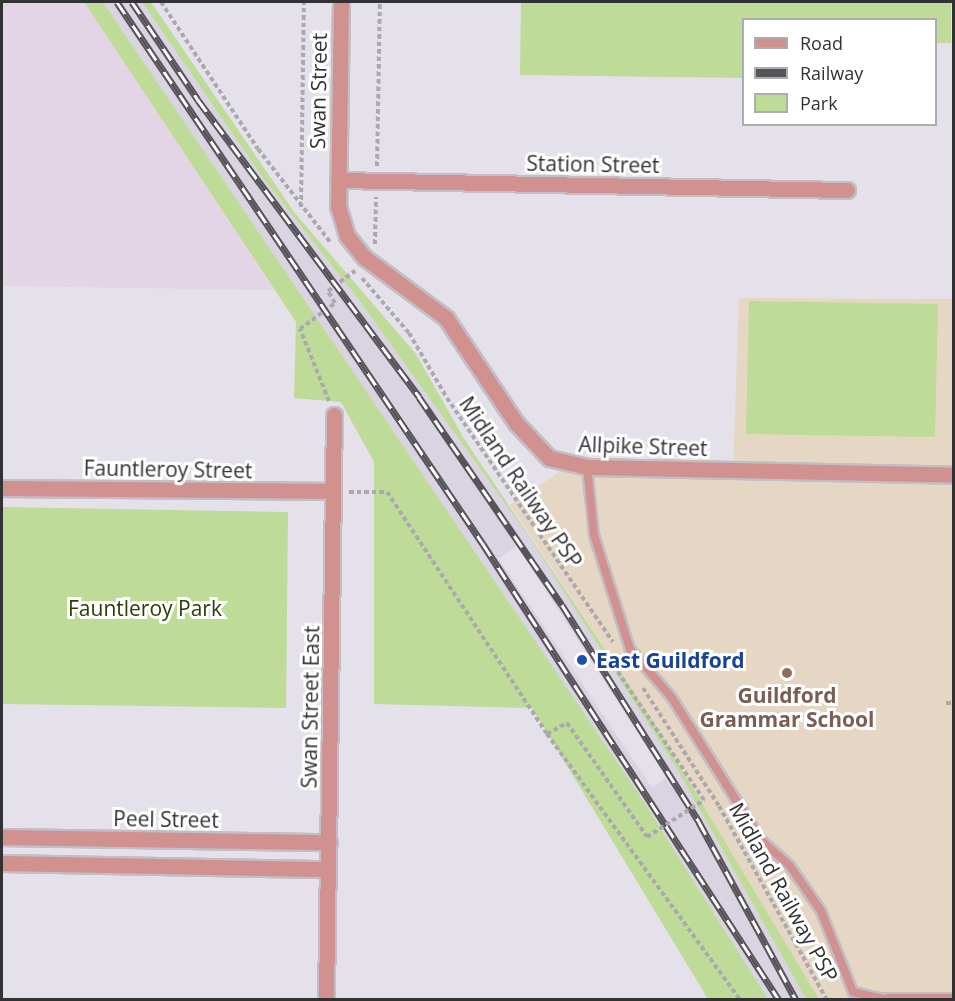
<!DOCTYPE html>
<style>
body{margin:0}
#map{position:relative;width:955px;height:1001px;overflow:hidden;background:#e5e1ea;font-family:"Open Sans",sans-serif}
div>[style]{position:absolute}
.built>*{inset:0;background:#dad3e1}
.industrial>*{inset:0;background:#e3d4e6}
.education>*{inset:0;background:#e6d7c4}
.green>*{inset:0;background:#bedb98}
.path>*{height:4px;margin-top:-2px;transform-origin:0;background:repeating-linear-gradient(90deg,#aba8af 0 4.5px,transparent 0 7.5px)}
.roads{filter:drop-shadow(2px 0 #c1bec6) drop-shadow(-2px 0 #c1bec6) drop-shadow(0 2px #c1bec6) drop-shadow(0 -2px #c1bec6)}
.lane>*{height:8px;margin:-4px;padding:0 4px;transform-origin:4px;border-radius:4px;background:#d1918e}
.street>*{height:15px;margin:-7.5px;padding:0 7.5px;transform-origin:7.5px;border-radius:7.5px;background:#d1918e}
.rail>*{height:7px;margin-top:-3.5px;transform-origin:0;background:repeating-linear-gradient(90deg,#fff 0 14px,#565459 0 28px);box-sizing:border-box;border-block:2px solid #565459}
.path-bridge>*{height:4px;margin-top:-2px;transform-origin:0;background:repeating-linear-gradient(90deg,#aba8af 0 4.5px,transparent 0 7.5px)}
.dots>*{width:16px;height:16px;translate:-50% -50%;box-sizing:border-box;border:3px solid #fff;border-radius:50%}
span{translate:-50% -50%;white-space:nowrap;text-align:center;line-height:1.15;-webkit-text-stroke:6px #fff;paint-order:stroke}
.street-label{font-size:21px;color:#323134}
.park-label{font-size:21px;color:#2a3e00}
.transit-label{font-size:21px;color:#164399;font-weight:700}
.left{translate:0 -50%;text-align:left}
.education-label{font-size:21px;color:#785e54;font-weight:700}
.frame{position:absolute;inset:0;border:3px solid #323134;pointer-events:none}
.legend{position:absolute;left:742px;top:18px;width:195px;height:108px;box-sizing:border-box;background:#fff;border:2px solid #adadae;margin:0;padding:8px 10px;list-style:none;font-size:18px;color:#323134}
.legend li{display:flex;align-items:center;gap:12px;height:30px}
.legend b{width:30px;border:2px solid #adadae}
</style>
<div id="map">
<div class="built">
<i style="clip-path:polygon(evenodd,103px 2px,142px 2px,263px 178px,359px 300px,529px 537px,677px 769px,806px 999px,768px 999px,640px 796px,103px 2px,517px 546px,666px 777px,652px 788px,499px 559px,517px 546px)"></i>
</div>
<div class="industrial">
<i style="clip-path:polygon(2px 2px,84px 2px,274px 290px,2px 286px)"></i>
</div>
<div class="education">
<i style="clip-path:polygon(739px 298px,953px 299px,953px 999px,819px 999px,653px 721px,510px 505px,567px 467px,733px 469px)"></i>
</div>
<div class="green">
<i style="clip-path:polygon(84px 2px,103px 2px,640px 796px,768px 999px,708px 999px,532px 708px,374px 704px,374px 462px,341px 402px,294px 398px,296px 322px)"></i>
<i style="clip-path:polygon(142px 2px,151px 2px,294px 212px,416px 354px,463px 437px,653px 721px,819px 999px,806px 999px,677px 769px,529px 537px,359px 300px,263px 178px)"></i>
<i style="clip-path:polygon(521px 2px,951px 2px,951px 43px,936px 43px,936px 20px,744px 20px,743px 78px,520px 75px)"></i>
<i style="clip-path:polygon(749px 301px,938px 304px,935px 437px,746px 434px)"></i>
<i style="clip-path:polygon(2px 507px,288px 512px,286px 708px,2px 704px)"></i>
</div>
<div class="path">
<i style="left:161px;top:2px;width:176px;rotate:56.6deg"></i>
<i style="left:258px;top:149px;width:119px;rotate:52.2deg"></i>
<i style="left:377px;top:166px;width:164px;rotate:-89deg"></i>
<i style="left:301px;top:207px;width:205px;rotate:-89.2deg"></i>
<i style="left:375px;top:244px;width:47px;rotate:-88.8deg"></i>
<i style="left:362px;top:278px;width:72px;rotate:49.5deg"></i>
<i style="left:409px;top:333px;width:75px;rotate:59.7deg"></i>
<i style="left:447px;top:398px;width:295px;rotate:55.8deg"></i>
<i style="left:329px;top:401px;width:78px;rotate:-111.9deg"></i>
<i style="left:300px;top:329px;width:44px;rotate:-36.6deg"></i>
<i style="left:335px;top:303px;width:14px;rotate:-120deg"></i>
<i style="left:328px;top:291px;width:34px;rotate:-37deg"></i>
<i style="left:349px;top:492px;width:38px"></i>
<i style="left:387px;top:492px;width:290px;rotate:56.5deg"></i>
<i style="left:547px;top:734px;width:329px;rotate:54deg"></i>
<i style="left:616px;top:669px;width:11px;rotate:-34deg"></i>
<i style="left:643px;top:688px;width:140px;rotate:57.2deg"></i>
<i style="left:719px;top:806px;width:222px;rotate:60.9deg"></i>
<i style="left:946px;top:703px;width:8px"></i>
<i style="left:547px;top:734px;width:23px;rotate:-29deg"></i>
</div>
<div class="roads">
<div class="lane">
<i style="left:587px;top:467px;width:68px;rotate:84.1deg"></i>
<i style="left:594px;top:535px;width:120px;rotate:72.5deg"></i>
<i style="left:630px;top:649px;width:65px;rotate:49.4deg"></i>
<i style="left:672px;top:698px;width:168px;rotate:57.9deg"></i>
<i style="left:761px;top:840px;width:39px;rotate:42deg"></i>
<i style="left:790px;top:866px;width:55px;rotate:55.4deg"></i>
<i style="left:821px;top:911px;width:87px;rotate:68.4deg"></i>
<i style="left:853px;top:992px;width:35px;rotate:13deg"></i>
<i style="left:888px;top:998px;width:66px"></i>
</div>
<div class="street">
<i style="left:341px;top:2px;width:204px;rotate:90.8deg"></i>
<i style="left:338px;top:206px;width:31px;rotate:73deg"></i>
<i style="left:347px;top:236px;width:28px;rotate:51deg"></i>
<i style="left:365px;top:258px;width:101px;rotate:36.5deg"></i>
<i style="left:446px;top:318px;width:126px;rotate:56.3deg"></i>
<i style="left:516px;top:423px;width:48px;rotate:46.7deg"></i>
<i style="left:549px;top:458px;width:39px;rotate:13deg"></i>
<i style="left:587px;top:467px;width:367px;rotate:1.2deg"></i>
<i style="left:338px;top:180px;width:509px;rotate:1.13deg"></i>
<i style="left:2px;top:488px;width:331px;rotate:0.5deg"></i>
<i style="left:2px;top:837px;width:327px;rotate:0.9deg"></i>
<i style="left:2px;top:863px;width:326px;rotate:1.1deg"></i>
<i style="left:326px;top:1000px;width:585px;rotate:-89.22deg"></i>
</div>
</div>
<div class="rail">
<i style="left:117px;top:2px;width:654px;rotate:55.97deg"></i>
<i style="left:483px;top:544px;width:544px;rotate:57.01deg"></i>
<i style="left:132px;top:2px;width:118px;rotate:56deg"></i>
<i style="left:198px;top:100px;width:370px;rotate:53.3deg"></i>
<i style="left:419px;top:397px;width:252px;rotate:55.5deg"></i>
<i style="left:562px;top:605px;width:257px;rotate:57.7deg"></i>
<i style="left:699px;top:822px;width:203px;rotate:61.4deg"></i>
</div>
<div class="path-bridge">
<i style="left:567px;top:723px;width:139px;rotate:54.9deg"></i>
<i style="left:647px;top:837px;width:68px;rotate:-33deg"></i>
<i style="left:704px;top:800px;width:158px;rotate:-123.9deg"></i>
</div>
<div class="dots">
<i style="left:582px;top:660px;background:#1a4fb4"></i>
<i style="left:787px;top:673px;background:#8d6e63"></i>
</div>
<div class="street-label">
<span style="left:318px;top:91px;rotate:-89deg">Swan Street</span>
<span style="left:593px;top:164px;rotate:1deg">Station Street</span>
<span style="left:643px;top:446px;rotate:2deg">Allpike Street</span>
<span style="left:168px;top:469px;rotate:1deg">Fauntleroy Street</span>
<span style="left:521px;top:482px;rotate:56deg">Midland Railway PSP</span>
<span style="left:310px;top:707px;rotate:-89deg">Swan Street East</span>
<span style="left:166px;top:819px;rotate:1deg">Peel Street</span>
<span style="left:784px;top:892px;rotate:61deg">Midland Railway PSP</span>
</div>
<div class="park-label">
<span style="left:145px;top:608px">Fauntleroy Park</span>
</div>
<div class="transit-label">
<span class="left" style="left:596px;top:660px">East Guildford</span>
</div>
<div class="education-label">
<span style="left:787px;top:707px">Guildford<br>Grammar School</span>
</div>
<div class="frame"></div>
<ul class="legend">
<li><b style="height:8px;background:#d1918e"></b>Road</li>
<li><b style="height:8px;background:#565459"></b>Railway</li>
<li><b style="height:16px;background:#bedb98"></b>Park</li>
</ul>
</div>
